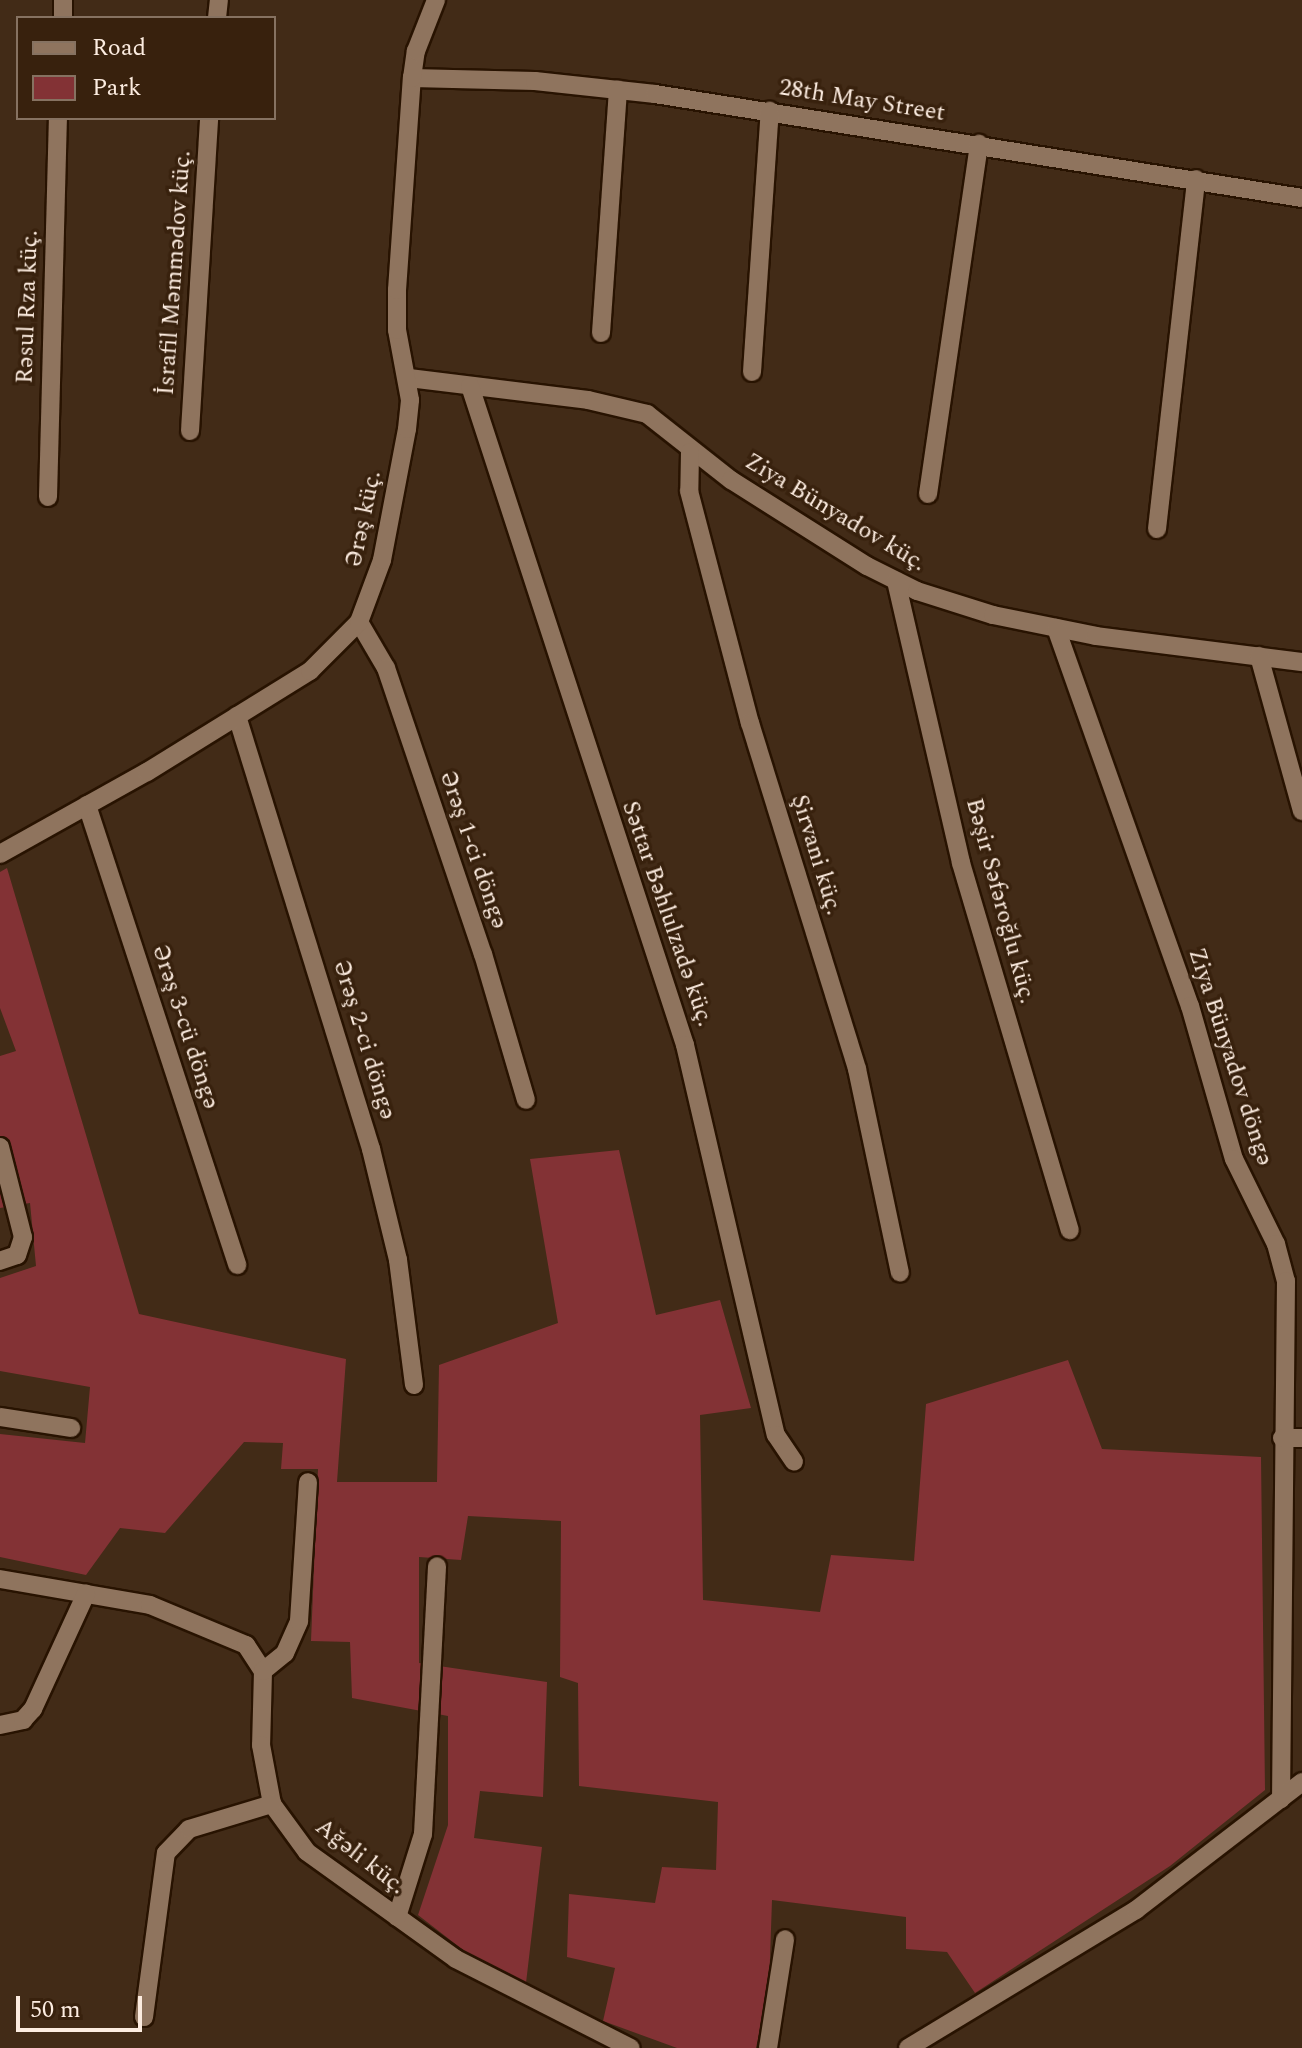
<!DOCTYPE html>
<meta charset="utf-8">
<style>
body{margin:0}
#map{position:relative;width:1302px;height:2048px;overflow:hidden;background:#422b17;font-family:Spectral,serif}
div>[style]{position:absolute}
.green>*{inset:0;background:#833235}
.roads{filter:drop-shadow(2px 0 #281301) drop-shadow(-2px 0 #281301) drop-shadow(0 2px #281301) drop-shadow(0 -2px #281301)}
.minor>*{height:18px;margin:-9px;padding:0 9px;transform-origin:9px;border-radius:9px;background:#8f745e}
span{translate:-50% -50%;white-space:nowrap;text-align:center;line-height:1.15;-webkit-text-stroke:7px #38210d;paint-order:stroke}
.street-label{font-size:24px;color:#fcece0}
.legend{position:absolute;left:16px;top:16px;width:260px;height:104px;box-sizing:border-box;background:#38210d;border:2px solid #867261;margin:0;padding:10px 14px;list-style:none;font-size:24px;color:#fcece0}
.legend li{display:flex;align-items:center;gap:16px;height:40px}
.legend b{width:40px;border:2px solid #867261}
.scale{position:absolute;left:16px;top:1996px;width:126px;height:36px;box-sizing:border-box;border:4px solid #fcece0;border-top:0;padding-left:10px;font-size:24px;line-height:28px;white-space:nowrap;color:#fcece0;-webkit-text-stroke:6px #38210d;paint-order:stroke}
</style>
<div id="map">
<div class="green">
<i style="clip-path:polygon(7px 868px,139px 1314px,346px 1359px,337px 1482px,437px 1482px,439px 1365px,558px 1323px,530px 1159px,619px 1150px,656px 1315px,720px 1300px,751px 1408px,700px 1415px,703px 1600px,820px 1612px,831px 1555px,914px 1561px,926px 1404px,1068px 1360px,1102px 1449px,1261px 1457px,1265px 1790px,1170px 1866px,975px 1993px,947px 1952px,906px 1949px,906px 1917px,772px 1900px,769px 1988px,756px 2048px,677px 2048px,603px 2021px,615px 1968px,567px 1957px,569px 1894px,655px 1903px,662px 1867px,716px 1870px,718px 1802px,579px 1786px,578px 1683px,560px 1677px,561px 1521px,468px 1516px,461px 1560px,419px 1557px,419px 1663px,547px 1682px,543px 1797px,480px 1791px,474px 1838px,542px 1847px,526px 1983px,467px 1953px,418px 1915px,448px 1825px,448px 1716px,352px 1698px,350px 1642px,311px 1641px,318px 1469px,281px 1469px,283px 1443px,244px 1442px,165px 1533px,120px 1528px,86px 1575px,0 1557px,0 1434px,85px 1443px,90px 1387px,0 1371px,0 1278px,36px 1266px,30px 1203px,0 1208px,0 1056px,16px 1051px,0 1008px,0 872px)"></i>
</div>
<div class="roads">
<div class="minor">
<i style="left:63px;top:18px;width:18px;rotate:-90deg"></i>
<i style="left:217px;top:18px;width:18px;rotate:-84deg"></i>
<i style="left:412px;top:78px;width:123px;rotate:1.4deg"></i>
<i style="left:535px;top:81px;width:121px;rotate:6.2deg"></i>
<i style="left:655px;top:94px;width:655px;rotate:9.13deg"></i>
<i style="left:601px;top:333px;width:244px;rotate:-86deg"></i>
<i style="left:752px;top:372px;width:262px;rotate:-86.1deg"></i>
<i style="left:409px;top:378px;width:180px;rotate:7deg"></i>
<i style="left:588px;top:400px;width:61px;rotate:13.3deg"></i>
<i style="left:647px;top:414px;width:107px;rotate:38.2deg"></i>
<i style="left:731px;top:480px;width:161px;rotate:32.3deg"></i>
<i style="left:867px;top:566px;width:56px;rotate:26.6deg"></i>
<i style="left:917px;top:591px;width:80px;rotate:17.5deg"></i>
<i style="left:993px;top:615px;width:105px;rotate:11.5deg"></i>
<i style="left:1096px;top:636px;width:208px;rotate:7.2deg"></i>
<i style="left:470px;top:386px;width:693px;rotate:71.93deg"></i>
<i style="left:685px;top:1045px;width:400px;rotate:76.9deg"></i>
<i style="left:776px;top:1435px;width:32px;rotate:56deg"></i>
<i style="left:190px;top:431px;width:314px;rotate:-86.5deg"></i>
<i style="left:690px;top:452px;width:39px;rotate:91deg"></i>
<i style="left:689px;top:491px;width:240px;rotate:75.3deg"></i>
<i style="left:750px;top:723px;width:362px;rotate:72.8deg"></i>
<i style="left:857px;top:1069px;width:208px;rotate:78.1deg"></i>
<i style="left:928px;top:494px;width:354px;rotate:-81.7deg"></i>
<i style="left:48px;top:497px;width:379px;rotate:-88.5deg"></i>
<i style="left:1157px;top:529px;width:352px;rotate:-83.6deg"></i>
<i style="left:896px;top:581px;width:289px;rotate:77deg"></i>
<i style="left:961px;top:863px;width:383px;rotate:73.5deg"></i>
<i style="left:359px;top:622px;width:53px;rotate:59.6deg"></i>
<i style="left:386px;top:668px;width:302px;rotate:71.3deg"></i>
<i style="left:483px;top:954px;width:152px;rotate:73.6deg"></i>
<i style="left:1056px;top:628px;width:401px;rotate:70.5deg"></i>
<i style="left:1190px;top:1006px;width:159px;rotate:74deg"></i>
<i style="left:1234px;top:1159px;width:95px;rotate:63.7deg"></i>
<i style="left:1276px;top:1244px;width:38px;rotate:75deg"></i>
<i style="left:1286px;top:1281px;width:518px;rotate:90.55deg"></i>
<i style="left:1259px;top:656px;width:161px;rotate:74.5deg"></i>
<i style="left:237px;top:716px;width:453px;rotate:72.8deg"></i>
<i style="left:371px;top:1149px;width:114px;rotate:76.3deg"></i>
<i style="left:398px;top:1260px;width:126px;rotate:82.7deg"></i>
<i style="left:87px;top:805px;width:484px;rotate:71.9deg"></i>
<i style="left:0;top:854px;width:168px;rotate:-29.2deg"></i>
<i style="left:147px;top:772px;width:192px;rotate:-31.8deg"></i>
<i style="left:310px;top:671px;width:69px;rotate:-45deg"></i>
<i style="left:359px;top:622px;width:66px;rotate:-69.6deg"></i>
<i style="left:382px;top:560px;width:133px;rotate:-79.2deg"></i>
<i style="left:407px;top:429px;width:29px;rotate:-84deg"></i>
<i style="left:410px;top:400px;width:71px;rotate:-100.5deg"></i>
<i style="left:397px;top:330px;width:40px;rotate:-90deg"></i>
<i style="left:397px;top:290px;width:213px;rotate:-86deg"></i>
<i style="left:412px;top:78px;width:27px;rotate:-82deg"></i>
<i style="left:416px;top:51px;width:55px;rotate:-68.6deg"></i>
<i style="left:0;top:1147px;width:93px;rotate:75.7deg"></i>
<i style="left:23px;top:1237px;width:19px;rotate:108deg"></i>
<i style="left:17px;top:1255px;width:18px;rotate:161deg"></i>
<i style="left:0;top:1417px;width:72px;rotate:8.8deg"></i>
<i style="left:1282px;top:1438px;width:20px"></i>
<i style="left:0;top:1579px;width:152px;rotate:9.8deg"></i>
<i style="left:150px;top:1605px;width:104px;rotate:22.6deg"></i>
<i style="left:246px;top:1645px;width:31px;rotate:57deg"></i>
<i style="left:263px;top:1671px;width:74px;rotate:91.5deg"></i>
<i style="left:261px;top:1745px;width:60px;rotate:79.4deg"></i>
<i style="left:272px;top:1804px;width:59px;rotate:53.9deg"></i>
<i style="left:307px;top:1852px;width:183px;rotate:35.7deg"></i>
<i style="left:456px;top:1959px;width:196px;rotate:27deg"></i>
<i style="left:263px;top:1671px;width:28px;rotate:-39deg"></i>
<i style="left:285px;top:1653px;width:35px;rotate:-66deg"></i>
<i style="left:299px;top:1621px;width:139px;rotate:-86.3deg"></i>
<i style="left:0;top:1725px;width:24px;rotate:-12deg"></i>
<i style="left:23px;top:1720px;width:15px;rotate:-48deg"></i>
<i style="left:33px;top:1709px;width:127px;rotate:-65.3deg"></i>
<i style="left:397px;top:1917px;width:87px;rotate:-72.6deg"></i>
<i style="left:423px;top:1834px;width:268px;rotate:-87deg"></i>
<i style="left:144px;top:2017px;width:165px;rotate:-82.4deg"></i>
<i style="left:166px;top:1853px;width:33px;rotate:-46deg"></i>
<i style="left:189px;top:1829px;width:87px;rotate:-16.8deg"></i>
<i style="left:768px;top:2048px;width:110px;rotate:-81.1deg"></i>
<i style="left:908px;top:2048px;width:267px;rotate:-31.2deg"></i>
<i style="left:1136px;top:1910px;width:210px;rotate:-37.6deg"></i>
</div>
</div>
<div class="street-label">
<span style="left:862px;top:101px;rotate:9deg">28th May Street</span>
<span style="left:175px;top:273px;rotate:-86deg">İsrafil Məmmədov küç.</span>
<span style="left:28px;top:307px;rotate:-88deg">Rəsul Rza küç.</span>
<span style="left:835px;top:513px;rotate:31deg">Ziya Bünyadov küç.</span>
<span style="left:364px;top:519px;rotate:-78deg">Ərəş küç.</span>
<span style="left:473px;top:850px;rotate:71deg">Ərəş 1-ci döngə</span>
<span style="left:816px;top:855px;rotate:73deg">Şirvani küç.</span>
<span style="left:1000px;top:901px;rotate:75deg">Bəşir Səfəroğlu küç.</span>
<span style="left:667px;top:914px;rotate:71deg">Səttar Bəhlulzadə küç.</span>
<span style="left:185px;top:1027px;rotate:72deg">Ərəş 3-cü döngə</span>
<span style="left:364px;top:1040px;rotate:73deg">Ərəş 2-ci döngə</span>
<span style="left:1230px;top:1057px;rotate:72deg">Ziya Bünyadov döngə</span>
<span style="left:360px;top:1857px;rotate:38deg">Ağəli küç.</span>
</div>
<ul class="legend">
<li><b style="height:10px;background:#8f745e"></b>Road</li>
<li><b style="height:22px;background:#833235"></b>Park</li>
</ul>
<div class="scale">50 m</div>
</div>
